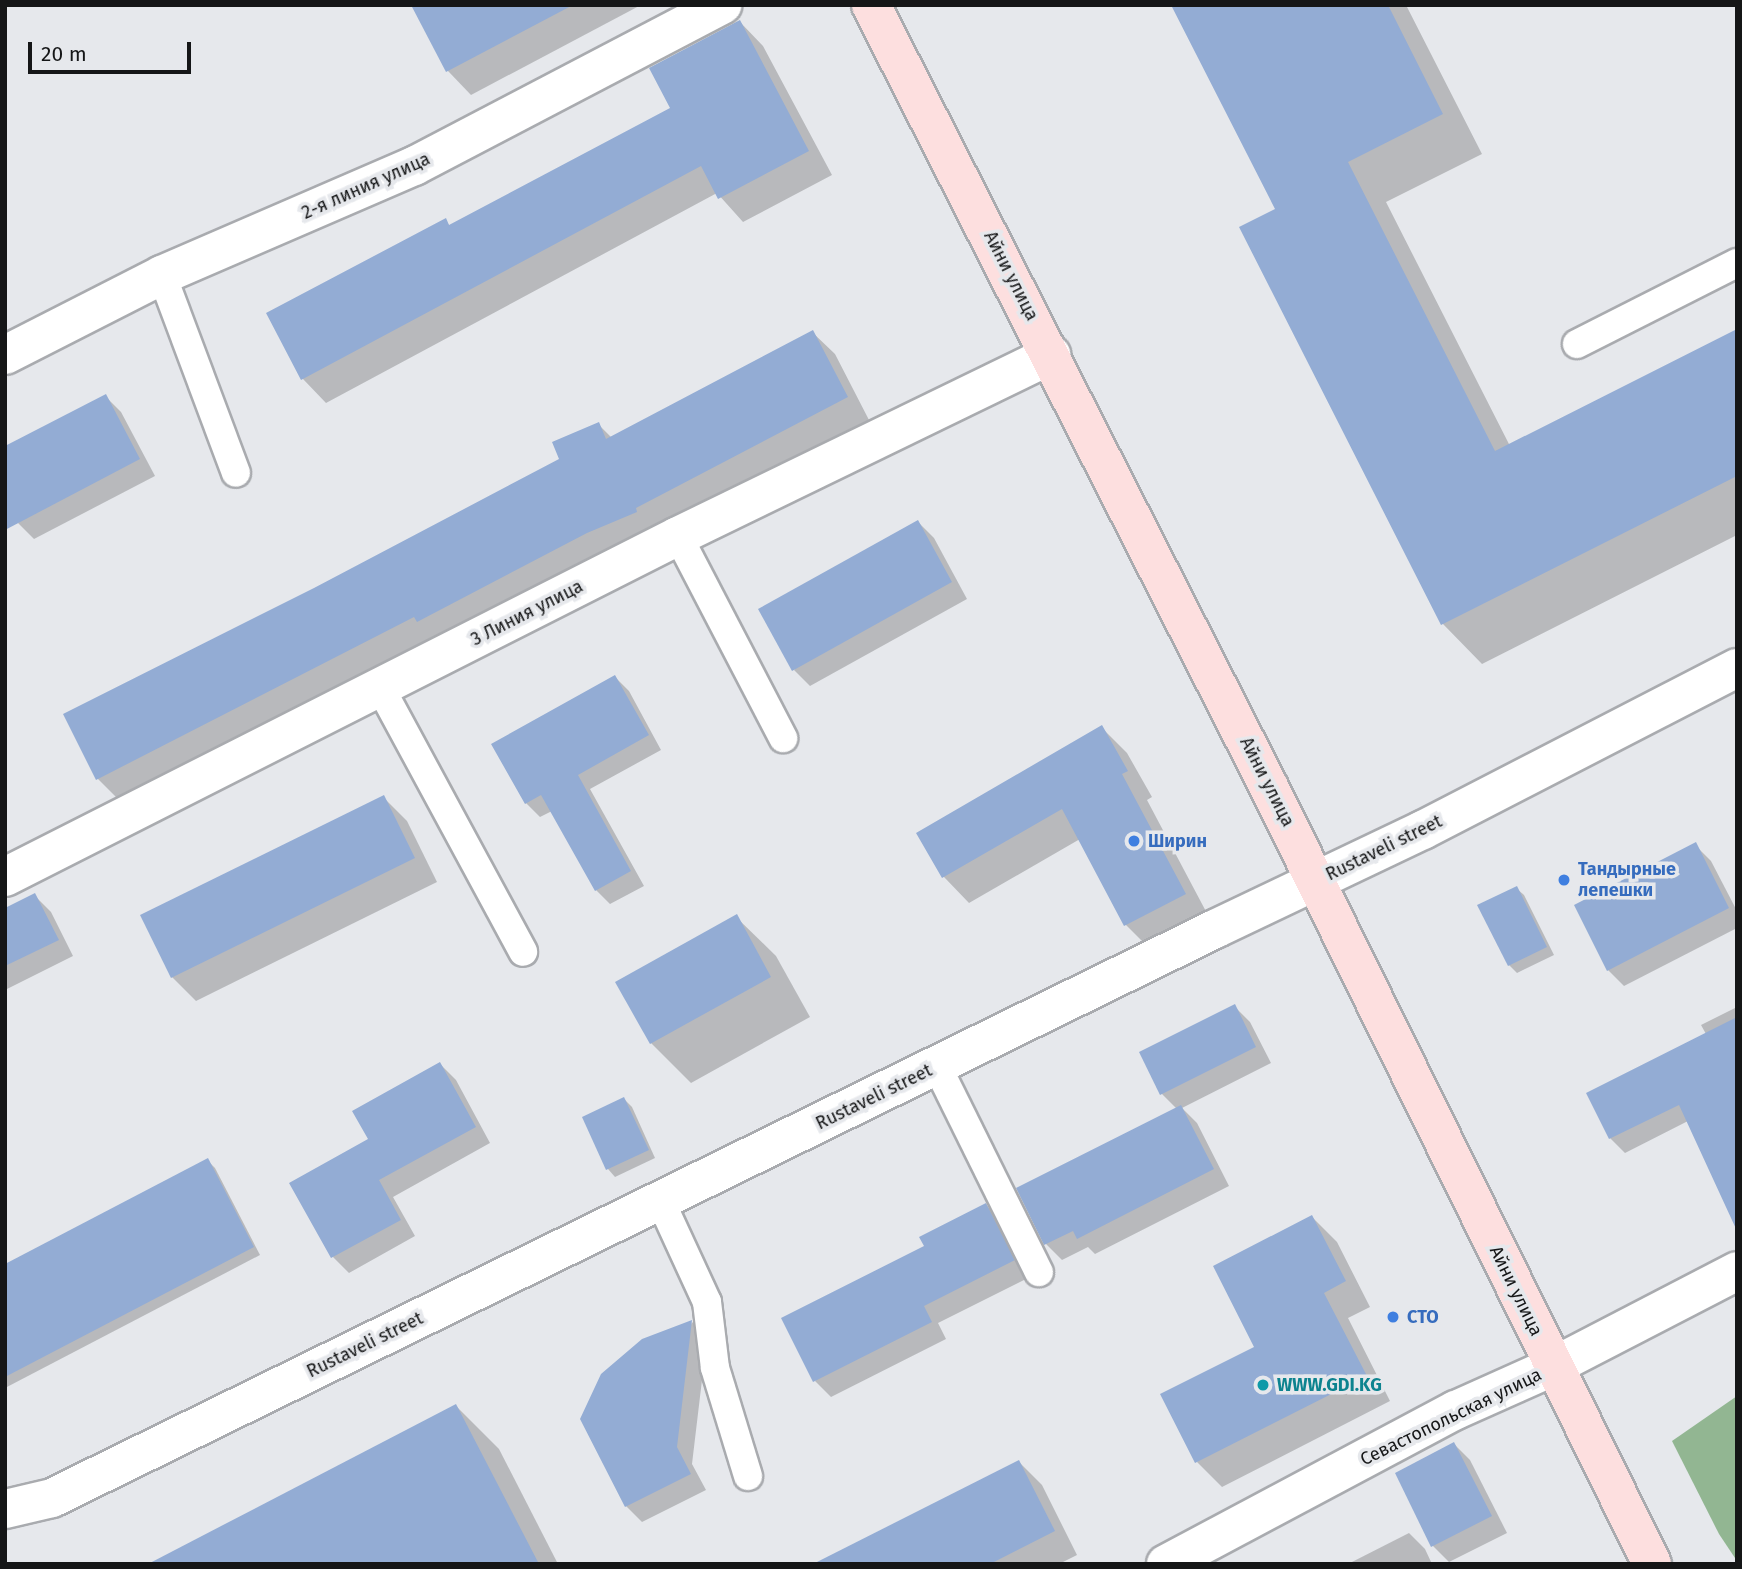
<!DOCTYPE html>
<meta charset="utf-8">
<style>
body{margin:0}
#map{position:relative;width:1742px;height:1569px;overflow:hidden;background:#e6e8ec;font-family:"Fira Sans",sans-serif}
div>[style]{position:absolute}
.forest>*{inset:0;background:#92b692}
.shadow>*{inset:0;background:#0003}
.building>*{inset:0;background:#93acd4}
.roads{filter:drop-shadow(2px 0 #a9abaf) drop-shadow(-2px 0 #a9abaf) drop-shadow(0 2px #a9abaf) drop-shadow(0 -2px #a9abaf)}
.lane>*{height:28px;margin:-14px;padding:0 14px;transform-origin:14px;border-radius:14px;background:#fff}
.street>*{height:38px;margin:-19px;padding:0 19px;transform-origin:19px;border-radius:19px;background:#fff}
.secondary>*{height:38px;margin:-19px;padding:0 19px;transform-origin:19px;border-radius:19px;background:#fddfdf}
.dots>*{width:19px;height:19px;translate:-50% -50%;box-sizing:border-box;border:4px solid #e6e8ec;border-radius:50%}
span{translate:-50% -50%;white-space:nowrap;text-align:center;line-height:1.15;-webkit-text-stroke:7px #e6e8ec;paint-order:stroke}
.street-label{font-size:18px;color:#151617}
.shop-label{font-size:18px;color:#366cbe;font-weight:700}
.left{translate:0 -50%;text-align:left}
.culture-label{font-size:18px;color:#0d838f;font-weight:700}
.frame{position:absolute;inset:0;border:7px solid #151617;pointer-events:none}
.scale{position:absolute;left:28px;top:42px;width:163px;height:32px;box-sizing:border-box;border:4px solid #151617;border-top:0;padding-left:9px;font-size:21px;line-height:24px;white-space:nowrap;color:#151617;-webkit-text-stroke:5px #e6e8ec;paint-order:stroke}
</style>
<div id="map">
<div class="forest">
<i style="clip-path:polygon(1737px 1396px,1737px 1561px,1719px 1534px,1672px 1441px)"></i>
</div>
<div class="shadow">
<i style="clip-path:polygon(413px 5px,641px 5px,471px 95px,448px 71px)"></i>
<i style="clip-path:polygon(1173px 5px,1406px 5px,1482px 154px,1386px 202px,1510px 446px,1737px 331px,1737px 535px,1482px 664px,1443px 624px,1242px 228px,1278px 210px)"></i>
<i style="clip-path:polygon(740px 22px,763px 46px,832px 175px,743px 222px,717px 193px,326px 403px,303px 379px,268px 313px,445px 221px,450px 226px,672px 108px)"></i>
<i style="clip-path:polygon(812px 332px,835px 354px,869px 420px,657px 531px,120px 801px,97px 778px,315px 590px,562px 460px,598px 424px,612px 438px)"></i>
<i style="clip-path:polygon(105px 396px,121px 412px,155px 476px,34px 539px,18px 523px)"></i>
<i style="clip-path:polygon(918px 522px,934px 538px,967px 599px,810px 686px,794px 670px)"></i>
<i style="clip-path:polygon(615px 677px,629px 691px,661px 750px,590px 789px,644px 886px,610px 904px,596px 890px,552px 811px,540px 817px,526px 803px)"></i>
<i style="clip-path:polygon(1102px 728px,1127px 753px,1152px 797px,1147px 800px,1210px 919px,1151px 950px,1126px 925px,1080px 839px,969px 903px,944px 877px,919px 834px)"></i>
<i style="clip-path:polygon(383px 797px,407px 821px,437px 882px,196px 1001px,172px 977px)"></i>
<i style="clip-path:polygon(1695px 845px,1711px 861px,1737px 911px,1737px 928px,1624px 986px,1608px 970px)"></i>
<i style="clip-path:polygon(1516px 888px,1524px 895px,1554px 955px,1517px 973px,1509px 965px)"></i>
<i style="clip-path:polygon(35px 896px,51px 912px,73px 956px,5px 990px,5px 910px)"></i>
<i style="clip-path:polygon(736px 917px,776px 956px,810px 1017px,691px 1083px,651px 1043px,617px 982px)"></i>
<i style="clip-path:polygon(1234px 1006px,1250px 1022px,1271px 1063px,1182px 1108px,1197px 1123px,1229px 1186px,1095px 1254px,1088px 1247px,1062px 1260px,1046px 1244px,1018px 1189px,1177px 1109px,1162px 1094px,1141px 1053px)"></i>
<i style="clip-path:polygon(1737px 1007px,1736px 1209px,1688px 1121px,1625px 1153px,1610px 1138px,1706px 1034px,1701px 1025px)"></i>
<i style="clip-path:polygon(440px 1064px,456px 1080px,490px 1143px,393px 1197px,415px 1236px,349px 1273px,333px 1257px,371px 1140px)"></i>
<i style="clip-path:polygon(624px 1099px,632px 1107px,655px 1158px,615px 1177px,608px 1169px,584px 1118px)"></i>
<i style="clip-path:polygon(207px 1160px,215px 1168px,260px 1255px,5px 1388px,5px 1266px)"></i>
<i style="clip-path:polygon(986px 1205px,1002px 1221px,1030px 1277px,938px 1323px,946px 1339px,831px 1397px,815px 1381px,926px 1247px)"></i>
<i style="clip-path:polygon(1312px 1217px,1337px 1242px,1370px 1307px,1348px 1318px,1390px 1401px,1222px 1487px,1197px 1462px,1256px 1348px)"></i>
<i style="clip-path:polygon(692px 1322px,707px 1338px,692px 1464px,706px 1490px,642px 1522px,626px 1506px)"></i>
<i style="clip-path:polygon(456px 1406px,499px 1449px,558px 1564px,152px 1564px)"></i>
<i style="clip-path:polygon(1454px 1444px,1470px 1460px,1507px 1533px,1449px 1562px,1433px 1546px)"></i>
<i style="clip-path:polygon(1019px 1462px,1042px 1485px,1077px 1555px,1059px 1564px,855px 1564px)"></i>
<i style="clip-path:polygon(1409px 1533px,1425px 1549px,1432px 1564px,1348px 1564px)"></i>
</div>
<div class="building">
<i style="clip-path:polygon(411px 5px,573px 5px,446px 72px)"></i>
<i style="clip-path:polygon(1171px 5px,1388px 5px,1443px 114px,1348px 162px,1495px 451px,1737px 329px,1737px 476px,1441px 625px,1239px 227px,1275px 209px)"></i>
<i style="clip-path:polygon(740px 20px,809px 151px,718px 199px,701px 166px,301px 380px,266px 313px,446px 218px,449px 225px,670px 108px,649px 68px)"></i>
<i style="clip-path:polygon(813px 330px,848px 397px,636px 508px,637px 512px,587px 533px,417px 622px,414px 617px,96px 780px,63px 714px,314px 588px,559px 459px,552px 442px,599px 422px,606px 439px)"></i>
<i style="clip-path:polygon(106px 394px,140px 459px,5px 530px,5px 446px)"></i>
<i style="clip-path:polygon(918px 520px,952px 582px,792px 671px,758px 609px)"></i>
<i style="clip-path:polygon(615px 675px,649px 735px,578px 775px,631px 871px,595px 891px,541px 795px,525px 804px,491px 744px)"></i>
<i style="clip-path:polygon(1102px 725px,1128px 771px,1122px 774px,1186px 894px,1124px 926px,1062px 809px,942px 878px,916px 833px)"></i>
<i style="clip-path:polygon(384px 795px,415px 858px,171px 978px,140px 915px)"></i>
<i style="clip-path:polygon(1696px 842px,1729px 908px,1607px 971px,1574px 905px)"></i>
<i style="clip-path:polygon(1517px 886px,1547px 947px,1508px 966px,1477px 905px)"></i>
<i style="clip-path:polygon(35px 893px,59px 940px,5px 966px,5px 908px)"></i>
<i style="clip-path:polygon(737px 914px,771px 977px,650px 1044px,615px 982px)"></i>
<i style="clip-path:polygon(1235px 1004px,1256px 1047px,1160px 1095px,1139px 1052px)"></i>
<i style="clip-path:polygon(1737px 1017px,1737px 1231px,1679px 1105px,1609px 1139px,1586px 1093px)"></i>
<i style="clip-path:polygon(440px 1062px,476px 1127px,379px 1180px,401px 1220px,331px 1258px,289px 1183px,368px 1139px,352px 1111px)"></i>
<i style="clip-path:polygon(624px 1097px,649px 1150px,606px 1170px,582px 1117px)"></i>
<i style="clip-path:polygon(1181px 1105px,1214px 1169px,1077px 1239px,1073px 1231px,1044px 1245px,1016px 1188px)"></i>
<i style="clip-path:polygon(208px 1158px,254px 1247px,5px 1377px,5px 1264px)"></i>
<i style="clip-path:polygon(986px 1203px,1015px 1260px,924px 1306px,932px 1322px,813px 1382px,781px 1318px,924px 1246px,919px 1237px)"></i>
<i style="clip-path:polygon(1312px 1215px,1346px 1281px,1324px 1293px,1367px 1376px,1195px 1463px,1160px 1394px,1254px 1347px,1213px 1266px)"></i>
<i style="clip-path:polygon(692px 1320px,677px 1447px,691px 1474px,625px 1507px,580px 1419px,601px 1374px,642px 1339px)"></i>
<i style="clip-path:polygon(456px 1404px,539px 1564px,148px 1564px)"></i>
<i style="clip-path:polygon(1454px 1442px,1492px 1516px,1431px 1547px,1395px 1473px)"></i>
<i style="clip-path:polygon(1019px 1460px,1055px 1531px,990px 1564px,813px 1564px)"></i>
</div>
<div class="roads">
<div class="lane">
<i style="left:162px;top:275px;width:211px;rotate:69.5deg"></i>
<i style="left:1577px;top:344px;width:179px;rotate:-26.9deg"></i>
<i style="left:678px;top:536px;width:228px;rotate:62.5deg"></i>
<i style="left:380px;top:687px;width:301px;rotate:61.6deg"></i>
<i style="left:937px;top:1066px;width:230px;rotate:63.7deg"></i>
<i style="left:661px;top:1202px;width:110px;rotate:65.3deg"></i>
<i style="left:707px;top:1302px;width:66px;rotate:83.1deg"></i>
<i style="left:715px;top:1368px;width:113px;rotate:73deg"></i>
</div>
<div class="street">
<i style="left:5px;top:355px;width:176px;rotate:-27deg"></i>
<i style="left:162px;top:275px;width:275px;rotate:-23.4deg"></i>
<i style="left:414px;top:166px;width:348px;rotate:-27.6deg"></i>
<i style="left:5px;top:877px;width:754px;rotate:-26.87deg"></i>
<i style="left:678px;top:536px;width:415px;rotate:-25.9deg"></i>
<i style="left:5px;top:1509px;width:48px;rotate:-13.2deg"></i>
<i style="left:52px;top:1498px;width:1295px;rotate:-26.07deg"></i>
<i style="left:1215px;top:929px;width:230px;rotate:-25.5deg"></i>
<i style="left:1423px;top:830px;width:353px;rotate:-27.3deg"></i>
<i style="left:1166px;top:1564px;width:328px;rotate:-28deg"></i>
<i style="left:1456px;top:1410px;width:105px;rotate:-24.1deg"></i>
<i style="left:1552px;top:1367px;width:208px;rotate:-27.4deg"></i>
</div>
<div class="secondary">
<i style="left:871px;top:5px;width:880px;rotate:63.03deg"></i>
<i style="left:1270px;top:789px;width:864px;rotate:63.76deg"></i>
</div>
</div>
<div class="dots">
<i style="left:1134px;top:841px;background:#3f7fe0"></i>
<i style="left:1564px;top:880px;background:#3f7fe0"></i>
<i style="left:1393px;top:1317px;background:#3f7fe0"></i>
<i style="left:1263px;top:1385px;background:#0f9aa8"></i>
</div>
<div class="street-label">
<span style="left:366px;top:186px;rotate:-24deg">2-я линия улица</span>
<span style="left:1011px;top:276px;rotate:63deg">Айни улица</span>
<span style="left:527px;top:613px;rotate:-27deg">3 Линия улица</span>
<span style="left:1267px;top:782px;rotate:63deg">Айни улица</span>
<span style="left:1384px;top:848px;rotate:-26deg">Rustaveli street</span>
<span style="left:874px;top:1097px;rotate:-26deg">Rustaveli street</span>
<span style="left:1516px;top:1291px;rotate:64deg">Айни улица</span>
<span style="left:365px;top:1345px;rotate:-26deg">Rustaveli street</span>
<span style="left:1451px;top:1417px;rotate:-26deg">Севастопольская улица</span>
</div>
<div class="shop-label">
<span class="left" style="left:1148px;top:841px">Ширин</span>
<span class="left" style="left:1578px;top:880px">Тандырные<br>лепешки</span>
<span class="left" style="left:1407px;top:1317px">СТО</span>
</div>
<div class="culture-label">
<span class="left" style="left:1277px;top:1385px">WWW.GDI.KG</span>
</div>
<div class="frame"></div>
<div class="scale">20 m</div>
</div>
